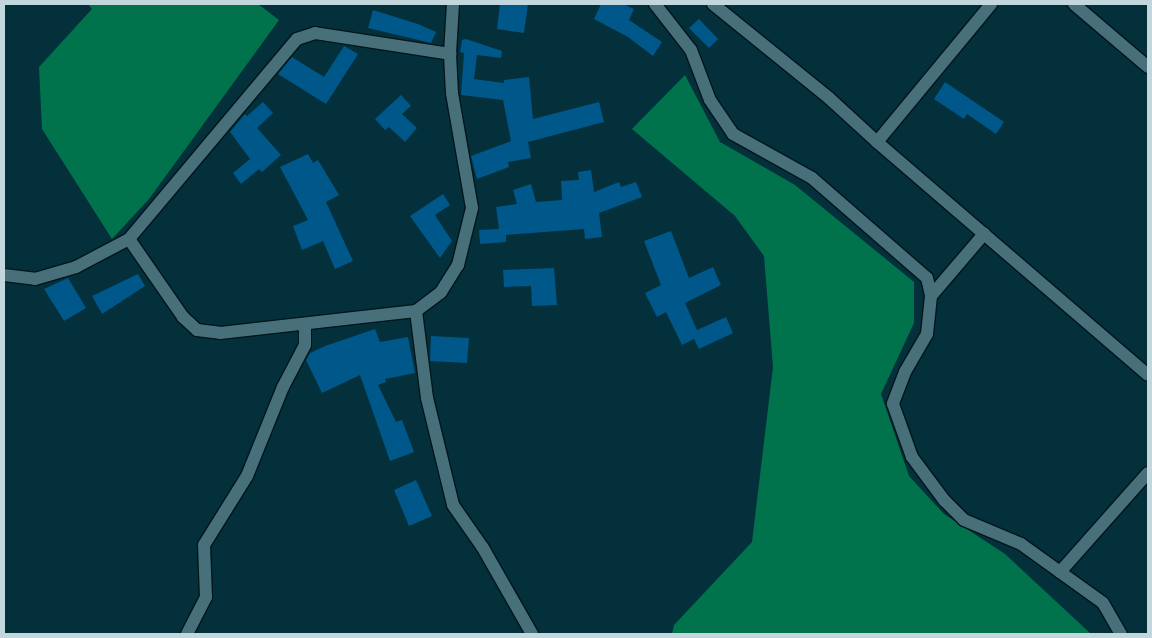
<!DOCTYPE html>
<style>
body{margin:0}
#map{position:relative;width:1152px;height:638px;overflow:hidden;background:#03303a;font-family:Merriweather,serif}
div>[style]{position:absolute}
.forest>*{inset:0;background:#00734d}
.building>*{inset:0;background:#005789}
.roads{filter:drop-shadow(1px 0 #02161b) drop-shadow(-1px 0 #02161b) drop-shadow(0 1px #02161b) drop-shadow(0 -1px #02161b)}
.street>*{height:12px;margin:-6px;padding:0 6px;transform-origin:6px;border-radius:6px;background:#47707b}
span{translate:-50% -50%;white-space:nowrap;text-align:center;line-height:1.15;-webkit-text-stroke:4px #05151a;paint-order:stroke}
.frame{position:absolute;inset:0;border:5px solid #c1d7dd;pointer-events:none}
</style>
<div id="map">
<div class="forest">
<i style="clip-path:polygon(88px 4px,258px 4px,279px 20px,149px 199px,112px 239px,42px 129px,39px 67px,92px 9px)"></i>
<i style="clip-path:polygon(685px 75px,720px 142px,795px 185px,914px 282px,914px 323px,881px 394px,909px 476px,944px 514px,1005px 554px,1091px 634px,672px 634px,674px 625px,752px 542px,773px 367px,764px 256px,735px 216px,632px 129px)"></i>
</div>
<div class="building">
<i style="clip-path:polygon(500px 4px,528px 4px,524px 33px,497px 29px)"></i>
<i style="clip-path:polygon(601px 4px,623px 4px,634px 9px,629px 20px,662px 42px,653px 56px,628px 37px,594px 19px)"></i>
<i style="clip-path:polygon(373px 10px,418px 24px,436px 32px,431px 43px,368px 28px)"></i>
<i style="clip-path:polygon(699px 19px,718px 39px,709px 48px,689px 28px)"></i>
<i style="clip-path:polygon(466px 39px,502px 51px,501px 58px,477px 55px,474px 79px,504px 83px,504px 80px,529px 77px,533px 119px,599px 102px,604px 122px,528px 142px,531px 158px,508px 162px,509px 167px,477px 179px,471px 156px,511px 141px,503px 100px,461px 95px,464px 53px,460px 52px,462px 40px)"></i>
<i style="clip-path:polygon(344px 46px,358px 54px,326px 104px,278px 74px,292px 57px,324px 77px)"></i>
<i style="clip-path:polygon(945px 82px,1004px 122px,996px 134px,967px 114px,964px 119px,934px 99px)"></i>
<i style="clip-path:polygon(401px 95px,411px 106px,402px 114px,417px 128px,405px 142px,389px 127px,385px 130px,375px 119px)"></i>
<i style="clip-path:polygon(263px 102px,273px 113px,257px 128px,281px 155px,262px 172px,259px 169px,241px 184px,233px 173px,250px 159px,230px 132px,245px 114px,247px 116px)"></i>
<i style="clip-path:polygon(308px 154px,313px 163px,318px 160px,339px 195px,326px 202px,353px 261px,335px 269px,323px 241px,302px 250px,293px 226px,308px 220px,280px 167px)"></i>
<i style="clip-path:polygon(591px 170px,594px 192px,619px 182px,621px 187px,636px 182px,642px 197px,599px 213px,602px 237px,585px 239px,584px 229px,506px 235px,506px 242px,480px 244px,479px 230px,499px 229px,496px 207px,517px 204px,513px 190px,531px 184px,536px 202px,562px 200px,561px 181px,579px 180px,578px 172px)"></i>
<i style="clip-path:polygon(443px 194px,450px 205px,435px 215px,452px 241px,440px 258px,410px 216px)"></i>
<i style="clip-path:polygon(671px 231px,689px 278px,713px 267px,721px 285px,685px 303px,697px 330px,726px 317px,733px 333px,699px 349px,694px 339px,682px 345px,666px 312px,657px 317px,645px 293px,661px 285px,644px 241px)"></i>
<i style="clip-path:polygon(554px 268px,557px 305px,532px 306px,531px 286px,504px 287px,503px 270px)"></i>
<i style="clip-path:polygon(138px 274px,145px 286px,102px 314px,92px 296px)"></i>
<i style="clip-path:polygon(68px 278px,86px 308px,64px 321px,44px 289px)"></i>
<i style="clip-path:polygon(375px 329px,380px 342px,408px 337px,415px 373px,385px 379px,386px 382px,378px 385px,396px 422px,402px 420px,414px 452px,390px 461px,360px 375px,322px 393px,306px 360px,310px 353px,325px 346px)"></i>
<i style="clip-path:polygon(431px 336px,469px 338px,467px 363px,430px 361px)"></i>
<i style="clip-path:polygon(416px 480px,432px 516px,409px 526px,394px 490px)"></i>
</div>
<div class="roads">
<div class="street">
<i style="left:655px;top:4px;width:58px;rotate:52deg"></i>
<i style="left:691px;top:50px;width:53px;rotate:69.2deg"></i>
<i style="left:710px;top:100px;width:41px;rotate:55.9deg"></i>
<i style="left:733px;top:134px;width:90px;rotate:29.1deg"></i>
<i style="left:812px;top:178px;width:152px;rotate:41deg"></i>
<i style="left:927px;top:278px;width:18px;rotate:77deg"></i>
<i style="left:931px;top:296px;width:38px;rotate:96deg"></i>
<i style="left:927px;top:334px;width:44px;rotate:120.1deg"></i>
<i style="left:905px;top:372px;width:34px;rotate:111deg"></i>
<i style="left:893px;top:404px;width:56px;rotate:70.3deg"></i>
<i style="left:912px;top:457px;width:54px;rotate:53.3deg"></i>
<i style="left:944px;top:500px;width:28px;rotate:45deg"></i>
<i style="left:964px;top:520px;width:62px;rotate:22.8deg"></i>
<i style="left:1021px;top:544px;width:101px;rotate:35.7deg"></i>
<i style="left:1103px;top:603px;width:36px;rotate:60deg"></i>
<i style="left:713px;top:4px;width:149px;rotate:39deg"></i>
<i style="left:829px;top:98px;width:65px;rotate:42.5deg"></i>
<i style="left:877px;top:142px;width:357px;rotate:40.7deg"></i>
<i style="left:1074px;top:4px;width:97px;rotate:40.4deg"></i>
<i style="left:877px;top:142px;width:179px;rotate:-50.4deg"></i>
<i style="left:129px;top:239px;width:95px;rotate:55.3deg"></i>
<i style="left:183px;top:317px;width:19px;rotate:43deg"></i>
<i style="left:197px;top:330px;width:23px;rotate:7deg"></i>
<i style="left:220px;top:333px;width:197px;rotate:-6.4deg"></i>
<i style="left:416px;top:311px;width:31px;rotate:-37deg"></i>
<i style="left:441px;top:292px;width:32px;rotate:-58deg"></i>
<i style="left:458px;top:265px;width:59px;rotate:-76.2deg"></i>
<i style="left:472px;top:208px;width:117px;rotate:-99.9deg"></i>
<i style="left:452px;top:93px;width:39px;rotate:-93deg"></i>
<i style="left:450px;top:54px;width:50px;rotate:-86.6deg"></i>
<i style="left:4px;top:275px;width:31px;rotate:7deg"></i>
<i style="left:35px;top:279px;width:43px;rotate:-16.3deg"></i>
<i style="left:76px;top:267px;width:60px;rotate:-27.8deg"></i>
<i style="left:129px;top:239px;width:261px;rotate:-50deg"></i>
<i style="left:297px;top:39px;width:19px;rotate:-18deg"></i>
<i style="left:315px;top:33px;width:137px;rotate:8.8deg"></i>
<i style="left:931px;top:296px;width:82px;rotate:-49.5deg"></i>
<i style="left:416px;top:311px;width:88px;rotate:82.8deg"></i>
<i style="left:427px;top:398px;width:110px;rotate:76.3deg"></i>
<i style="left:453px;top:505px;width:52px;rotate:55.1deg"></i>
<i style="left:483px;top:548px;width:99px;rotate:60.3deg"></i>
<i style="left:1060px;top:572px;width:132px;rotate:-48.4deg"></i>
<i style="left:187px;top:634px;width:42px;rotate:-62.8deg"></i>
<i style="left:206px;top:597px;width:52px;rotate:-92.2deg"></i>
<i style="left:204px;top:545px;width:81px;rotate:-58.1deg"></i>
<i style="left:247px;top:476px;width:96px;rotate:-68deg"></i>
<i style="left:283px;top:387px;width:47px;rotate:-62.4deg"></i>
<i style="left:305px;top:345px;width:20px;rotate:-90deg"></i>
</div>
</div>
<div class="frame"></div>
</div>
